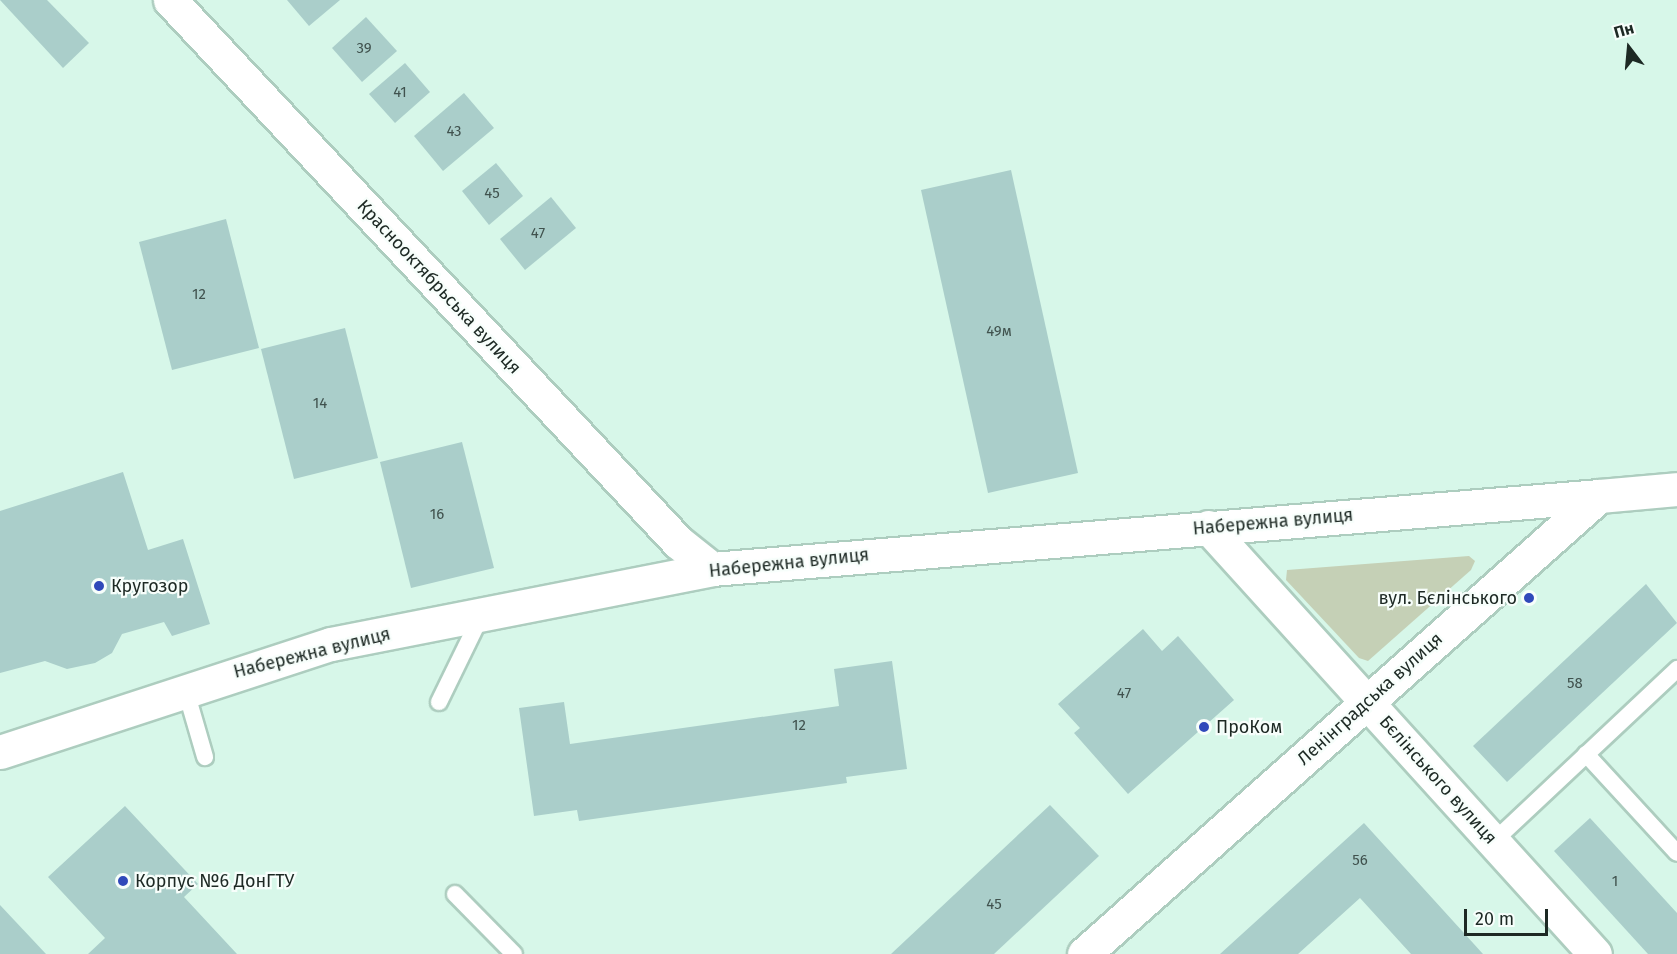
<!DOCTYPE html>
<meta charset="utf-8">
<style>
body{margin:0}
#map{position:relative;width:1677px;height:954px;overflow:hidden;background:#d7f7e9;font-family:"Fira Sans",sans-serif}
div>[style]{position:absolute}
.green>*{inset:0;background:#c5d0b6}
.building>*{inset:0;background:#aaceca}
.roads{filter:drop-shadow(2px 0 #adcdbf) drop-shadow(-2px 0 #adcdbf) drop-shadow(0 2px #adcdbf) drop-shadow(0 -2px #adcdbf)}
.service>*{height:16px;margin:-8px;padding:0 8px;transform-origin:8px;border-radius:8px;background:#fff}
.minor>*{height:33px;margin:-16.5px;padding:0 16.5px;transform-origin:16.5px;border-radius:16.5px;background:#fff}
.tertiary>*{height:33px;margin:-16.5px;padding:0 16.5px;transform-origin:16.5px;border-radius:16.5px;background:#fff}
.dots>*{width:16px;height:16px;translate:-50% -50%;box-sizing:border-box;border:3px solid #f7fefb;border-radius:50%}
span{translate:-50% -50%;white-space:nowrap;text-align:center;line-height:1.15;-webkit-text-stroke:4.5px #f7fefb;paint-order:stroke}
.number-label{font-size:15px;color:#40524e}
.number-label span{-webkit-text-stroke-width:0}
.street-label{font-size:18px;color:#1d2924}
.poi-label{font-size:18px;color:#1d2924}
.left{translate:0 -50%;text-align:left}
.right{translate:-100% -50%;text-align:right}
.north{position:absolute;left:1599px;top:18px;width:60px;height:60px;-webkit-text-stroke:4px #f7fefb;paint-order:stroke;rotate:344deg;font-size:16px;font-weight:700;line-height:24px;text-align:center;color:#1d2924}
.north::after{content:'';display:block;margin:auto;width:21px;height:27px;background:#1d2924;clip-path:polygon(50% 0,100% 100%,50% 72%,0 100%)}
.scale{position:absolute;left:1464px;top:909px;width:84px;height:27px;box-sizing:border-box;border:3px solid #1d2924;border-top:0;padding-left:8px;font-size:18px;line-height:21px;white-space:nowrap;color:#1d2924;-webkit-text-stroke:4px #f7fefb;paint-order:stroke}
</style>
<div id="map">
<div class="green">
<i style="clip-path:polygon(1469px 556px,1475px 561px,1471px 570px,1368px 661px,1359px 658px,1286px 580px,1287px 570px)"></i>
</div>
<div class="building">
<i style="clip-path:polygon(0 0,47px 0,89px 43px,63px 68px)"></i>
<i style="clip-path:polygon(287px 0,340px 0,309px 26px)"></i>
<i style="clip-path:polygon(366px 17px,397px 51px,362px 82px,332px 48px)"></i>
<i style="clip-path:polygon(405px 63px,430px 92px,395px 123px,369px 94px)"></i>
<i style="clip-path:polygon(464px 93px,494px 128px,443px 171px,414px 136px)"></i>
<i style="clip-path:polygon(496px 163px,523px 196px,489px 225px,462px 191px)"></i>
<i style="clip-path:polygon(1011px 170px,1078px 473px,988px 493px,921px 190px)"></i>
<i style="clip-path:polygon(551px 197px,576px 228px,525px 270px,500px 239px)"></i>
<i style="clip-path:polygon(226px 219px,259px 348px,172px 370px,139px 242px)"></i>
<i style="clip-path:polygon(345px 328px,378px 458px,294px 479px,261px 349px)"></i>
<i style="clip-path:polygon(462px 442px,494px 568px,411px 588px,380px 462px)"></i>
<i style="clip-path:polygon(123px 472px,148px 550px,183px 539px,210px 624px,172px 636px,164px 622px,122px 634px,112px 653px,95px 663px,67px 669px,45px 661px,0 673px,0 511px)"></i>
<i style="clip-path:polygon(1646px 584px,1677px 623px,1507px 782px,1473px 746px)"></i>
<i style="clip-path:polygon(1143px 629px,1162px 651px,1178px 636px,1234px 700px,1128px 794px,1074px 733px,1080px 728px,1058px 704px)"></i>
<i style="clip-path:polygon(892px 661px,907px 769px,846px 777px,847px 783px,579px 821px,577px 810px,534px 816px,519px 708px,564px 702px,570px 744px,839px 706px,834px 669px)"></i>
<i style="clip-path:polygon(1050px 805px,1099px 856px,994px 954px,891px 954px)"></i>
<i style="clip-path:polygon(125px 806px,198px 884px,184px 897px,237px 954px,88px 954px,105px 938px,48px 877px)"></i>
<i style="clip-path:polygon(1590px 818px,1677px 913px,1677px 954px,1648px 954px,1554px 851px)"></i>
<i style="clip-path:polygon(1364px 823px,1483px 954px,1411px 954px,1360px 898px,1298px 954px,1220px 954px)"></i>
<i style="clip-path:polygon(0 905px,46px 954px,0 954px)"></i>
</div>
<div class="roads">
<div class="service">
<i style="left:185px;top:688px;width:72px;rotate:73.8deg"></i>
<i style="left:439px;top:702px;width:98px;rotate:-64deg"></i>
<i style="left:1586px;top:754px;width:134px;rotate:47.4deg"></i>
<i style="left:1493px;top:842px;width:253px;rotate:-43.2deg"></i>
<i style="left:455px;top:894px;width:84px;rotate:45.5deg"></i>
</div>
<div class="minor">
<i style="left:170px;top:0;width:743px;rotate:46.85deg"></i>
<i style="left:678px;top:542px;width:43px;rotate:38.5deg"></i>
<i style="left:1208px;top:527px;width:576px;rotate:47.81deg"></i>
<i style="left:0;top:752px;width:348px;rotate:-18.1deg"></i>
<i style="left:331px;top:644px;width:388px;rotate:-11.1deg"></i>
<i style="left:712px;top:569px;width:890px;rotate:-4.7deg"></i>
</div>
<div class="tertiary">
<i style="left:1084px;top:954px;width:689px;rotate:-41.65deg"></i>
<i style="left:1599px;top:496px;width:78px;rotate:-5.1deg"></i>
</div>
</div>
<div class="dots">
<i style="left:99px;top:586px;background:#3049ba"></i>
<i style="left:1529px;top:598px;background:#3049ba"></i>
<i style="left:1204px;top:727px;background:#3049ba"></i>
<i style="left:123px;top:881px;background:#3049ba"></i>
</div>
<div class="number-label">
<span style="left:364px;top:49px">39</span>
<span style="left:400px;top:93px">41</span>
<span style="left:454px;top:132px">43</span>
<span style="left:492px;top:194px">45</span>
<span style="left:538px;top:234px">47</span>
<span style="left:199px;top:295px">12</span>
<span style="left:999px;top:332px">49м</span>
<span style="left:320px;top:404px">14</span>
<span style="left:437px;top:515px">16</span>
<span style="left:1575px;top:684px">58</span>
<span style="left:1124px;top:694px">47</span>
<span style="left:799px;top:726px">12</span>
<span style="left:1360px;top:861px">56</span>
<span style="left:1615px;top:882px">1</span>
<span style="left:994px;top:905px">45</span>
</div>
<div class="street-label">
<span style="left:439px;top:287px;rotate:47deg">Краснооктябрьська вулиця</span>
<span style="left:1273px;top:522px;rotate:-5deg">Набережна вулиця</span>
<span style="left:789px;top:563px;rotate:-6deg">Набережна вулиця</span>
<span style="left:312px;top:653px;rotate:-14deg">Набережна вулиця</span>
<span style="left:1370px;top:699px;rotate:-42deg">Ленінградська вулиця</span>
<span style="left:1438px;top:780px;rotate:48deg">Бєлінського вулиця</span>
</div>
<div class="poi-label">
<span class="left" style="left:111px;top:586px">Кругозор</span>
<span class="right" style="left:1517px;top:598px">вул. Бєлінського</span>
<span class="left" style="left:1216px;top:727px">ПроКом</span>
<span class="left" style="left:135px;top:881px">Корпус №6 ДонГТУ</span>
</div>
<div class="north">Пн</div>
<div class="scale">20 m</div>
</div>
